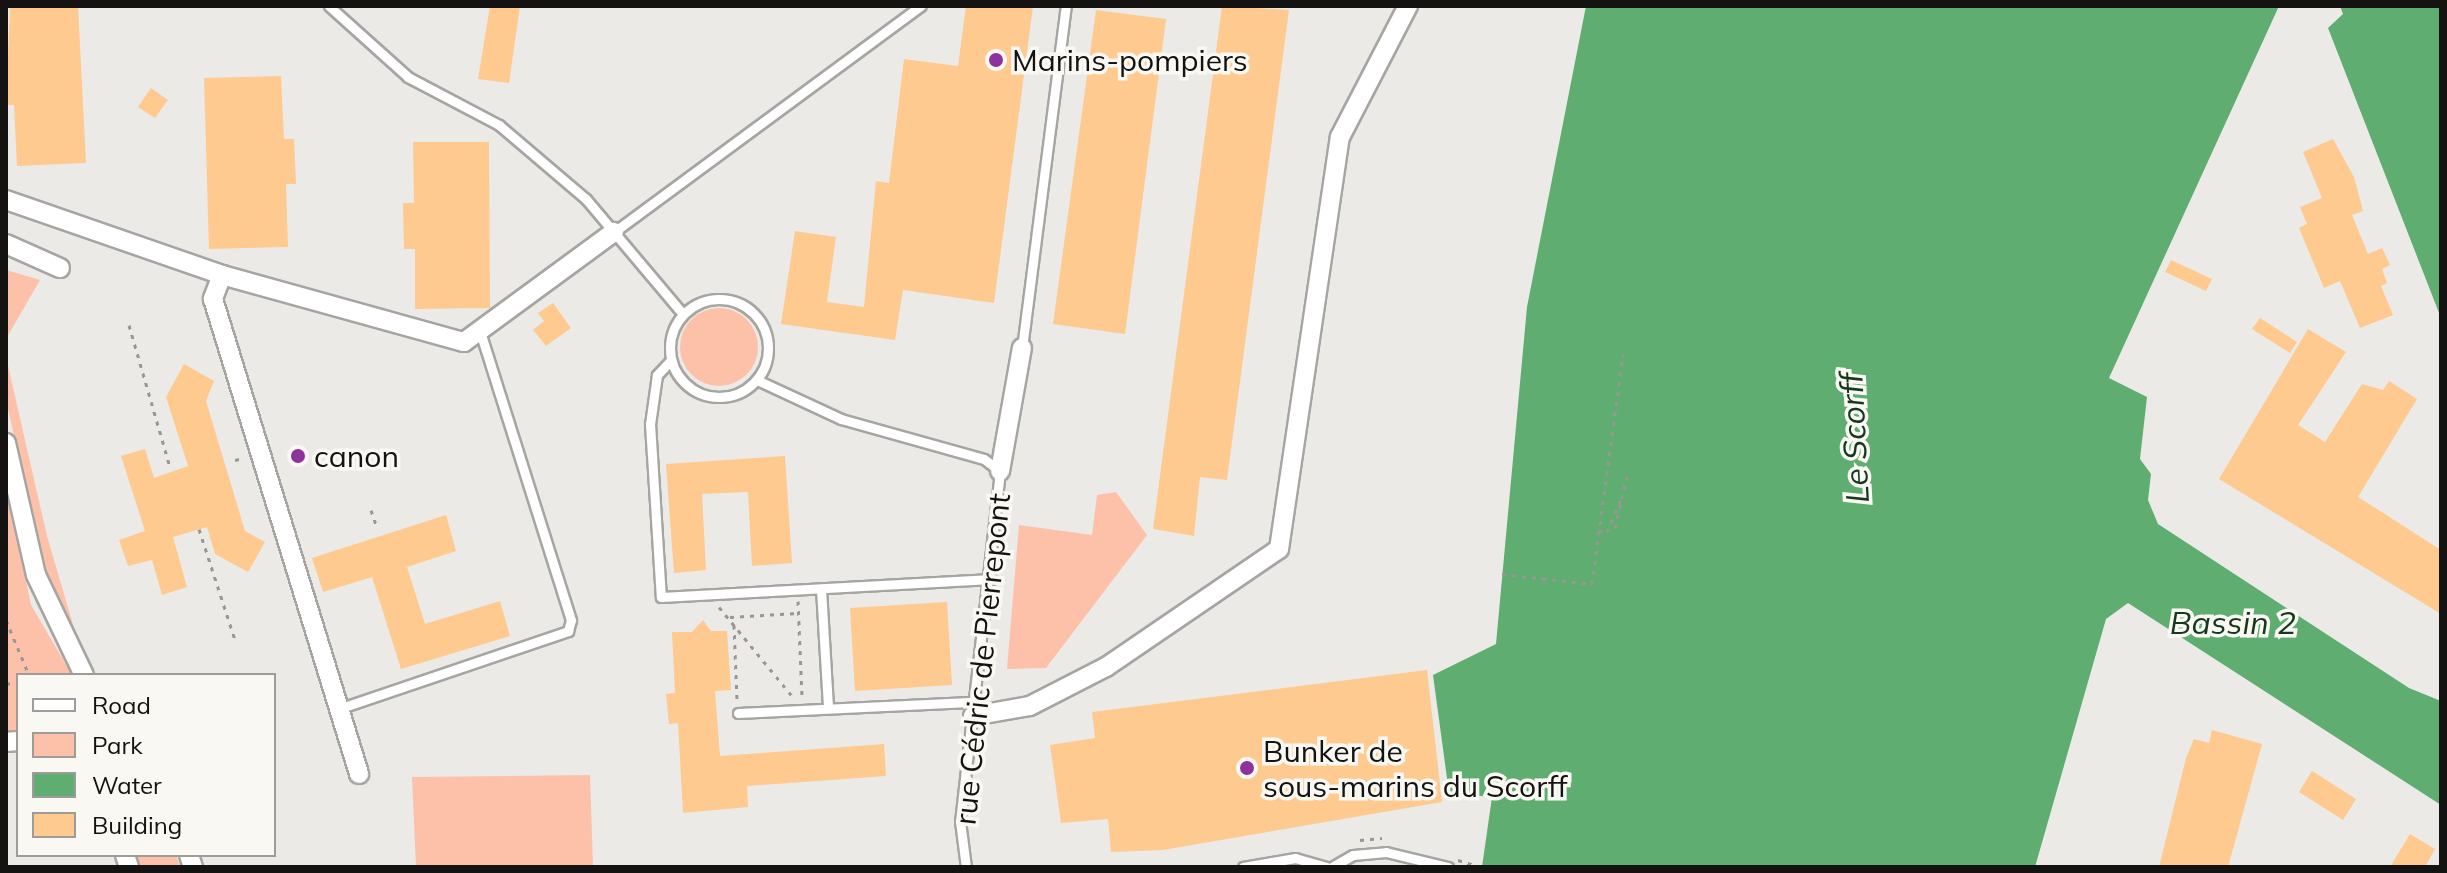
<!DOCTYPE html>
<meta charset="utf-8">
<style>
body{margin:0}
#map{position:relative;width:2447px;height:873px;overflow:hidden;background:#ebeae6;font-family:Mulish,sans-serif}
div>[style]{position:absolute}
.green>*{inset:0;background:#fdc1aa}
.round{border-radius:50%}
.water>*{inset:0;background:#5fad70}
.building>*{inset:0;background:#feca90}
.path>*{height:3px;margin-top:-1.5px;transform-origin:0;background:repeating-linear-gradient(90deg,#989794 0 4px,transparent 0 10px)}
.roads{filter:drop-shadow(2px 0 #a6a5a1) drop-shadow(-2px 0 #a6a5a1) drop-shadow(0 2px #a6a5a1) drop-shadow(0 -2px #a6a5a1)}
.lane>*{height:9px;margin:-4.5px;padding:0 4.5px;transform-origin:4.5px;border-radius:4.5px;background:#fff}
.lane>.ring{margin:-4.5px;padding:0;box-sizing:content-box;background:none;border:9px solid #fff;border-radius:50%}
.street>*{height:18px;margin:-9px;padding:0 9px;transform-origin:9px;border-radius:9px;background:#fff}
.dots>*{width:22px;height:22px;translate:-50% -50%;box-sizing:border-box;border:4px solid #f9f8f3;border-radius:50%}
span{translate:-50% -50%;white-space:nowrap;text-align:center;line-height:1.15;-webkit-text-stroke:7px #f9f8f3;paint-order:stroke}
.poi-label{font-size:30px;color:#141312}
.left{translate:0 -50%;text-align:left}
.street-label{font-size:30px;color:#141312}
.water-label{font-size:32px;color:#17381f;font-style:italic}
.frame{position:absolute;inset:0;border:8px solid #141312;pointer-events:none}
.legend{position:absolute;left:16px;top:673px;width:260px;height:184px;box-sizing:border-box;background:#f9f8f3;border:2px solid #9d9c99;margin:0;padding:10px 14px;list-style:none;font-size:24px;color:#141312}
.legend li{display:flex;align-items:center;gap:16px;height:40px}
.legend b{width:40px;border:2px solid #9d9c99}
</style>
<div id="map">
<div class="green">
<i style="clip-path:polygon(6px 270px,40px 280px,6px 339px)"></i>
<i class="round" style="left:680px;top:308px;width:78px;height:78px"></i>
<i style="clip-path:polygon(6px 357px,47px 536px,79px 645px,46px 578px,6px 400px)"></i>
<i style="clip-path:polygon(6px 489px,31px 605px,72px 675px,18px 675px,18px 730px,6px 731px)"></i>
<i style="clip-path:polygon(1116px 492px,1147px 535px,1046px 668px,1007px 669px,1019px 525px,1092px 535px,1097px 495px)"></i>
<i style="clip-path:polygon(590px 775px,593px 867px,416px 867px,412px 777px)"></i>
<i style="clip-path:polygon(134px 855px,176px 855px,180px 867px,137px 867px)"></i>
</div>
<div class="water">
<i style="clip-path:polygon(1586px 6px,2279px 6px,2109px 378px,2147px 397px,2140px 459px,2151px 474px,2148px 500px,2158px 524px,2409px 688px,2441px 701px,2441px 805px,2128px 603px,2106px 619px,2035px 867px,1482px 867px,1492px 797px,1449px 793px,1433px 675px,1496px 644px,1527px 307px)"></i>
<i style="clip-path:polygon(2340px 6px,2441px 6px,2441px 318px,2328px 28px,2343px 14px)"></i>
</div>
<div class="building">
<i style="clip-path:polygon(10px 6px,78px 6px,86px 163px,17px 166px,14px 105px,6px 105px)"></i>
<i style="clip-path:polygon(490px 6px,520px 6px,509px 83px,478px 79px)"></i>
<i style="clip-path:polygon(966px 6px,1033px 6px,994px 303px,903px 290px,895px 340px,781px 324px,795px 231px,836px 237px,827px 302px,864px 307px,876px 181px,889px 183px,904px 59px,958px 66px)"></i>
<i style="clip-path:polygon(1222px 6px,1289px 10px,1227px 480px,1200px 477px,1194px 536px,1153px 529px)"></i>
<i style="clip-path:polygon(1096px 10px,1166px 19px,1125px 334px,1053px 324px)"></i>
<i style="clip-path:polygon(281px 76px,284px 139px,294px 139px,296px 184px,286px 184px,288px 247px,209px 249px,204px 78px)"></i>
<i style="clip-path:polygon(151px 88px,168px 100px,155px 118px,138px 107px)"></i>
<i style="clip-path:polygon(2333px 139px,2354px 177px,2363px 211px,2352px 215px,2368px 254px,2382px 248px,2390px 265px,2382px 269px,2387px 283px,2381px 286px,2393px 315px,2360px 328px,2340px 281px,2324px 288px,2299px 228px,2307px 224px,2300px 207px,2322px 198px,2303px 152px)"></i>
<i style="clip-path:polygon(413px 142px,489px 142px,490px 308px,415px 309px,415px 249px,404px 249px,403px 203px,414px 203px)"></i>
<i style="clip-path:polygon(2171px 260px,2212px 279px,2206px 291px,2165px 272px)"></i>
<i style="clip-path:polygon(553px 303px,571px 328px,546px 346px,533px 330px,544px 321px,538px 313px)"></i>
<i style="clip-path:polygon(2260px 318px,2297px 342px,2290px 353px,2252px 329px)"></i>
<i style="clip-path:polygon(2308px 329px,2346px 352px,2298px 425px,2325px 442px,2362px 384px,2383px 390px,2389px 381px,2417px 399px,2358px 497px,2441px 550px,2441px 614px,2219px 479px)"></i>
<i style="clip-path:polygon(184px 364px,214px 381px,206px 401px,245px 531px,265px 542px,248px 572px,215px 554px,207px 527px,173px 537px,187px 587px,162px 595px,152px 560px,128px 566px,119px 540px,145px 531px,121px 456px,145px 449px,154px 478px,188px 466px,166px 397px)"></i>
<i style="clip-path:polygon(785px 456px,792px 563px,752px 566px,748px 492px,702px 494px,706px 570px,674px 573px,666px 464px)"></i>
<i style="clip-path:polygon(446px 515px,456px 551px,407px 567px,425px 624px,500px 601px,510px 636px,401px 669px,372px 577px,323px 592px,312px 558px)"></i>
<i style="clip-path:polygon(947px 602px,952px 685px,855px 691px,850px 608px)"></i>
<i style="clip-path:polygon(703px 620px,711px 631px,727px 631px,731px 690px,715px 691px,720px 756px,884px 744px,886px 776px,747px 786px,748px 807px,683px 813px,678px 723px,669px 724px,666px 694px,675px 693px,672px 632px,692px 632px)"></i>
<i style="clip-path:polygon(1427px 670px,1442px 802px,1163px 850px,1111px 852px,1108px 819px,1061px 823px,1050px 745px,1095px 738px,1092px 712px)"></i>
<i style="clip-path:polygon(2212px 730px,2262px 744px,2228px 867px,2159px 867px,2186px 758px,2194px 739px,2209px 743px)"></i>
<i style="clip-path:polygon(2312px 771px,2356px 799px,2343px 820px,2299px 792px)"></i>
<i style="clip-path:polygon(2410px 834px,2435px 849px,2425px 867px,2390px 867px)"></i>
</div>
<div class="path">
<i style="left:129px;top:325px;width:148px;rotate:73.9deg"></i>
<i style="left:235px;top:460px;width:9px;rotate:-13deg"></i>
<i style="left:371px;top:510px;width:18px;rotate:71deg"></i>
<i style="left:1615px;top:528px;width:53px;rotate:-77deg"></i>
<i style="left:199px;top:529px;width:117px;rotate:72deg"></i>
<i style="left:1599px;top:531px;width:8px;rotate:7deg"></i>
<i style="left:1607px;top:532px;width:39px;rotate:-67deg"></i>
<i style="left:1502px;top:574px;width:91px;rotate:6.3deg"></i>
<i style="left:1592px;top:584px;width:232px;rotate:-82.3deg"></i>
<i style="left:798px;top:601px;width:96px;rotate:87.6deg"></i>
<i style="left:719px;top:607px;width:117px;rotate:50.6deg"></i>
<i style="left:730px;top:617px;width:68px;rotate:-3.4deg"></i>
<i style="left:6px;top:620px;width:60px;rotate:67.3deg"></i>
<i style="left:734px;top:625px;width:76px;rotate:87.7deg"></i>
<i style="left:6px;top:684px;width:12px;rotate:-9deg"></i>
<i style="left:1360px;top:840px;width:22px;rotate:-5deg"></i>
<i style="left:1458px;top:860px;width:24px;rotate:17deg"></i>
</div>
<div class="roads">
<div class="lane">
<i style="left:329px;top:6px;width:106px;rotate:41.9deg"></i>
<i style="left:408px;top:77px;width:103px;rotate:27.8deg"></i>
<i style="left:499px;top:125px;width:114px;rotate:40.4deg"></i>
<i style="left:586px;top:199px;width:150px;rotate:49.9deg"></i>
<i style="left:614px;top:232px;width:381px;rotate:-36.4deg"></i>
<i class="ring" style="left:670px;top:299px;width:89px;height:89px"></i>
<i style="left:1022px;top:348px;width:345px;rotate:-82.7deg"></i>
<i style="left:671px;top:360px;width:21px;rotate:133deg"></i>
<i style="left:657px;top:375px;width:49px;rotate:98.1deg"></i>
<i style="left:650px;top:424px;width:173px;rotate:86.4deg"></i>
<i style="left:661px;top:597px;width:331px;rotate:-3.1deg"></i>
<i style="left:757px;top:380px;width:93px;rotate:24.9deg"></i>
<i style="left:841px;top:419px;width:148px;rotate:15.6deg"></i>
<i style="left:984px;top:459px;width:20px;rotate:37deg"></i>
<i style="left:1000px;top:471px;width:352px;rotate:96.5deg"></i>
<i style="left:960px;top:821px;width:46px;rotate:82.6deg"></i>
<i style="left:821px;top:589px;width:118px;rotate:86.6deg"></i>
<i style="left:341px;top:708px;width:240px;rotate:-18.7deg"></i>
<i style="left:568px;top:631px;width:11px;rotate:-75deg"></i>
<i style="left:571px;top:620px;width:299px;rotate:-107.5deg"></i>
<i style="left:738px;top:713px;width:237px;rotate:-2.7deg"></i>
<i style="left:1243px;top:867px;width:53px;rotate:-9.8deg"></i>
<i style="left:1295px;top:858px;width:33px;rotate:16deg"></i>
<i style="left:1332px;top:867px;width:24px;rotate:-30deg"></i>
<i style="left:1353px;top:855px;width:33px;rotate:-5deg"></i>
<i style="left:1386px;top:852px;width:64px;rotate:13.6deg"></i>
</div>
<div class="street">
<i style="left:6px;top:200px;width:229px;rotate:19.1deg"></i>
<i style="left:222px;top:275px;width:251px;rotate:15.5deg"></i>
<i style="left:464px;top:342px;width:186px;rotate:-36.3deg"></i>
<i style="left:6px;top:244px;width:59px;rotate:24deg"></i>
<i style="left:222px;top:275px;width:26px;rotate:111deg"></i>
<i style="left:213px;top:299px;width:497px;rotate:72.9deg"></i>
<i style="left:6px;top:443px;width:135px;rotate:77.2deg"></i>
<i style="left:36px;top:575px;width:111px;rotate:64.4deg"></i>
<i style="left:1000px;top:471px;width:125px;rotate:-79.9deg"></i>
<i style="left:973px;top:716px;width:58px;rotate:-10deg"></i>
<i style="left:1030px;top:706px;width:85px;rotate:-27.2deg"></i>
<i style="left:1106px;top:667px;width:209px;rotate:-34.3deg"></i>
<i style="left:1279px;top:549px;width:416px;rotate:-81.6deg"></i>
<i style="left:1340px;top:137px;width:148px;rotate:-62.6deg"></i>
<i style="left:6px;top:742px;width:12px;rotate:-5deg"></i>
<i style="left:125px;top:855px;width:13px;rotate:72deg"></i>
<i style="left:189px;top:855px;width:13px;rotate:72deg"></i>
</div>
</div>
<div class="dots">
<i style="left:996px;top:60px;background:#8e329c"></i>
<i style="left:298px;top:456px;background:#8e329c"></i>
<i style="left:1247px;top:768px;background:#8e329c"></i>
</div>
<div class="poi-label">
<span class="left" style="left:1012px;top:60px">Marins-pompiers</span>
<span class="left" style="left:314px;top:456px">canon</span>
<span class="left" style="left:1263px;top:768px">Bunker de<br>sous-marins du Scorff</span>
</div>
<div class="street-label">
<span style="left:982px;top:659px;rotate:-84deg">rue Cédric de Pierrepont</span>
</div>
<div class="water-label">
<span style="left:1854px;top:438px;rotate:-93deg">Le Scorff</span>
<span style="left:2233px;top:622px">Bassin 2</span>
</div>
<div class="frame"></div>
<ul class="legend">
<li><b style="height:10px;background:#fff"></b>Road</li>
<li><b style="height:22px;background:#fdc1aa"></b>Park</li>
<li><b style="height:22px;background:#5fad70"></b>Water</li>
<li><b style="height:22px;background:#feca90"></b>Building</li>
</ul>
</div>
